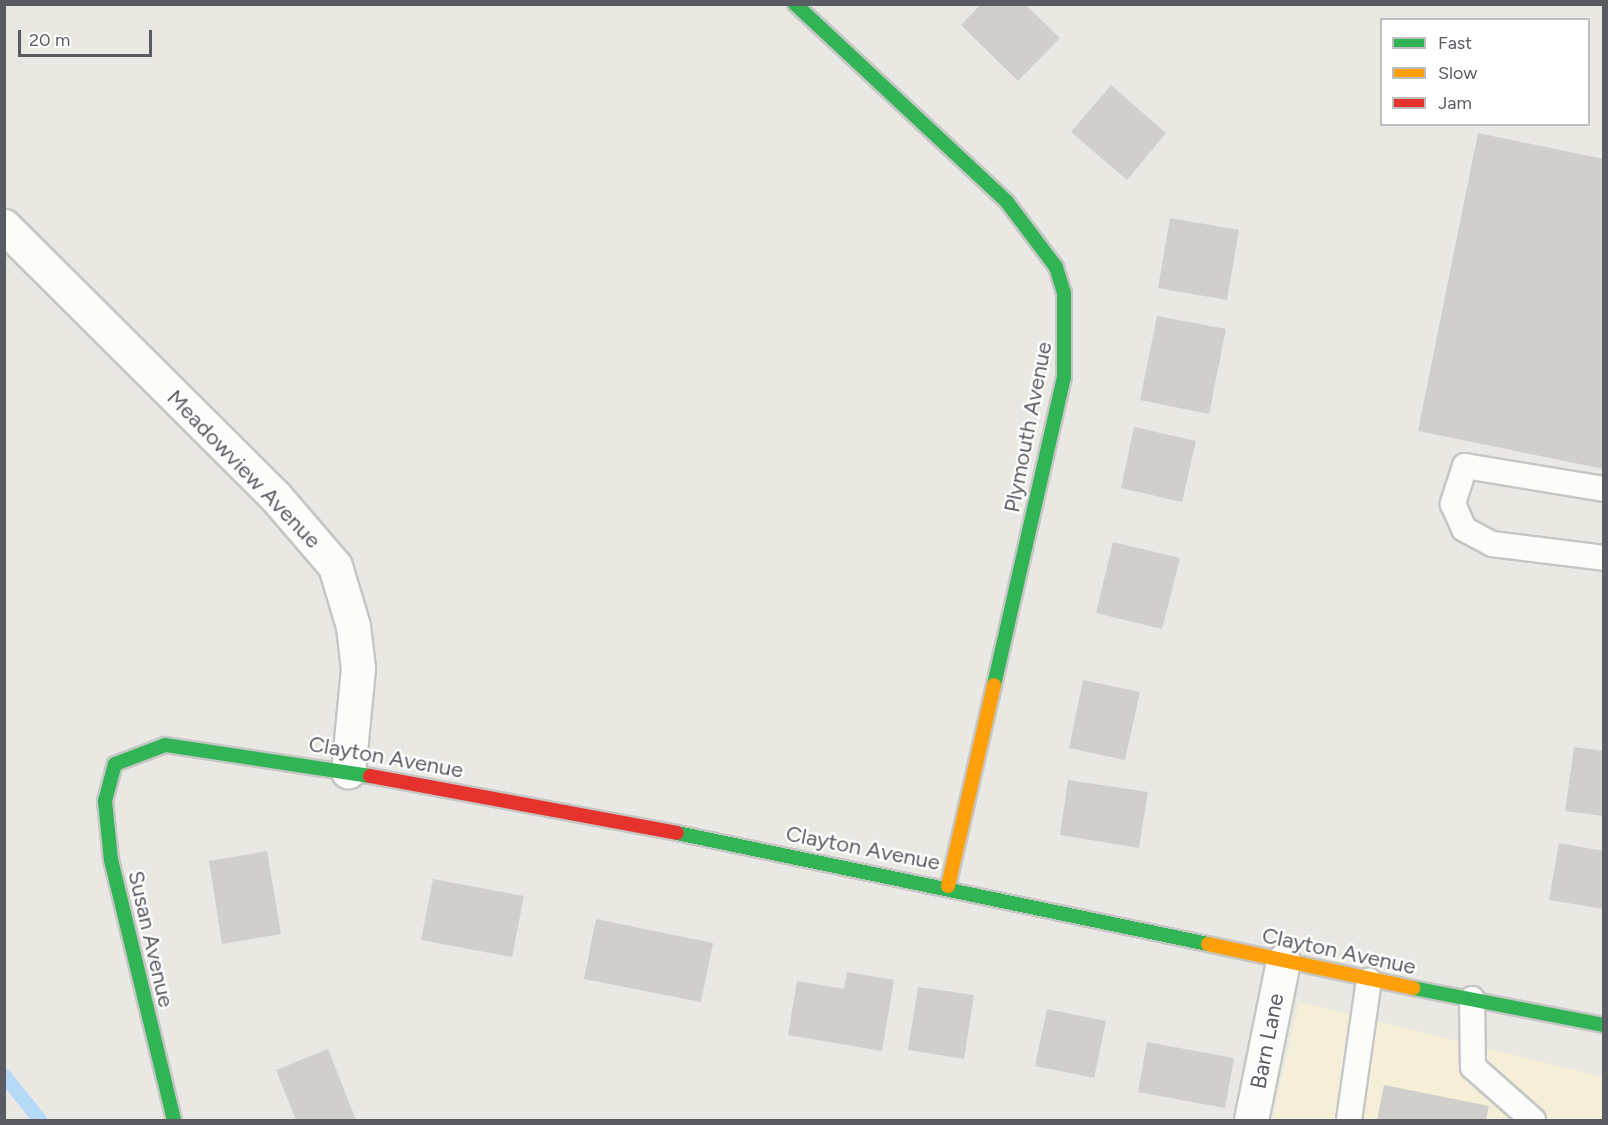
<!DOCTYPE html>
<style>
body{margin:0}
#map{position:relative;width:1608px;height:1125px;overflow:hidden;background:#e9e8e3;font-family:Figtree,sans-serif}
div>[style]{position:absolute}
.commercial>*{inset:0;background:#f5efda}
.stream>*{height:14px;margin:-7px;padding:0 7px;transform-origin:7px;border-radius:7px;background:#b4daf7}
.building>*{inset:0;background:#d0cfcc}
.roads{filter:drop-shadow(2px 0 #c6c6c5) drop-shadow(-2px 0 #c6c6c5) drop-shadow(0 2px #c6c6c5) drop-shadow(0 -2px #c6c6c5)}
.lane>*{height:24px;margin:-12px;padding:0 12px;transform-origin:12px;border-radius:12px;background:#fcfcfb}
.street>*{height:33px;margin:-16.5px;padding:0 16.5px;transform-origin:16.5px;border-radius:16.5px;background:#fcfcfb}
.fast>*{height:14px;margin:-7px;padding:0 7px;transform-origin:7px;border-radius:7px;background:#30b455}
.slow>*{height:14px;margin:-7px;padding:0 7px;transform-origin:7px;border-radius:7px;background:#ff9f0a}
.jam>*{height:14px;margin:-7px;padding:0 7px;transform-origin:7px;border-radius:7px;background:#e5322d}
span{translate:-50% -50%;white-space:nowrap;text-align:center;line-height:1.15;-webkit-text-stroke:4.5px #fff;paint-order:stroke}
.street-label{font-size:22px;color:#595c61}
.frame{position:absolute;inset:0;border:6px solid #595c61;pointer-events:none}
.legend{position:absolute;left:1380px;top:18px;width:210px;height:108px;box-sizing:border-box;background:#fff;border:2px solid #bdbec0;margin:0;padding:8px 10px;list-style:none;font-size:18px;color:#595c61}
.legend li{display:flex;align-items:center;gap:12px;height:30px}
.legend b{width:30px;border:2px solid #bdbec0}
.scale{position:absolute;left:18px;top:30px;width:134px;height:27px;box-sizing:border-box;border:3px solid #595c61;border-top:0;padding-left:8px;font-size:18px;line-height:21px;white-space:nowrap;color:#595c61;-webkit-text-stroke:4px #fff;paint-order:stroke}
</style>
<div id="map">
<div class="commercial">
<i style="clip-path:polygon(1299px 1002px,1603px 1077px,1603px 1120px,1272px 1120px)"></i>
</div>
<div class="stream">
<i style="left:4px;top:1075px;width:58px;rotate:51.3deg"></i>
</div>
<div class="building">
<i style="clip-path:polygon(981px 4px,1025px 4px,1060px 38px,1018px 81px,961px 25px)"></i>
<i style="clip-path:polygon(1111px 85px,1166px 133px,1127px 180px,1071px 132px)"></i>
<i style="clip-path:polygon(1478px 133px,1604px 159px,1604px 469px,1418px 431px)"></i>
<i style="clip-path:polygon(1170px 218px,1239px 230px,1227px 300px,1158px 288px)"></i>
<i style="clip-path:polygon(1157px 316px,1226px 329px,1209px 414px,1140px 400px)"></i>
<i style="clip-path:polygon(1134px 427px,1196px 441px,1182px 502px,1121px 488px)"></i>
<i style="clip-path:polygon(1113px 542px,1180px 558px,1162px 629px,1096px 613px)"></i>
<i style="clip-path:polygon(1083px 680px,1140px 692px,1125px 760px,1069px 748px)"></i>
<i style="clip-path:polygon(1574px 747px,1604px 751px,1604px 816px,1565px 811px)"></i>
<i style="clip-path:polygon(1068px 780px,1148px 792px,1139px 848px,1060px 835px)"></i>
<i style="clip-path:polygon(1559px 843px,1604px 851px,1604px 909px,1549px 900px)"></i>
<i style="clip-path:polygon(267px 851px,281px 934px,222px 944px,209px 861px)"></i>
<i style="clip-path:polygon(433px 879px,524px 896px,512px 957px,421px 940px)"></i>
<i style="clip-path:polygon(596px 919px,713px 943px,701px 1002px,584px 979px)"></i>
<i style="clip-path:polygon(847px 972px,894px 980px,882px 1051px,788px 1035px,797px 981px,844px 989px)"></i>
<i style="clip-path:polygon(918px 987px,974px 995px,964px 1059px,908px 1050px)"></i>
<i style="clip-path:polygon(1047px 1009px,1106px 1021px,1094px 1078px,1035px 1066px)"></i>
<i style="clip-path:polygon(1147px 1042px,1234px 1058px,1225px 1108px,1138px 1092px)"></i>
<i style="clip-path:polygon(328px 1049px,356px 1120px,296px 1120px,276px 1070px)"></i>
<i style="clip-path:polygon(1384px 1085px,1489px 1106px,1486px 1120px,1377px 1120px)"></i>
</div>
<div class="roads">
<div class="lane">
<i style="left:1604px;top:489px;width:141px;rotate:-170.6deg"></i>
<i style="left:1465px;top:466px;width:40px;rotate:108deg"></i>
<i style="left:1453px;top:504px;width:27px;rotate:66deg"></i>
<i style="left:1464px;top:529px;width:32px;rotate:28deg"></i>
<i style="left:1492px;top:544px;width:113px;rotate:7.1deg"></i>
<i style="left:1472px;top:999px;width:68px;rotate:89.2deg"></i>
<i style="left:1473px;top:1067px;width:80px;rotate:41.5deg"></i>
<i style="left:1349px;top:1120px;width:141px;rotate:-81.9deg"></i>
</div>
<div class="street">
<i style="left:4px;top:226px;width:383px;rotate:44.9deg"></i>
<i style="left:275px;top:496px;width:92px;rotate:49.4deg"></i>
<i style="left:335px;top:566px;width:63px;rotate:73.3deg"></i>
<i style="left:353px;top:626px;width:42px;rotate:83.2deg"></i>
<i style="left:358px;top:668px;width:104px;rotate:95.5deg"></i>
<i style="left:1251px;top:1120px;width:162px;rotate:-78.6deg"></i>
</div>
<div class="fast">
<i style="left:795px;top:4px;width:290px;rotate:43deg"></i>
<i style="left:1007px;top:202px;width:81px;rotate:53deg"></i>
<i style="left:1056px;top:267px;width:27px;rotate:73deg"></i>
<i style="left:1064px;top:293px;width:84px;rotate:90deg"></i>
<i style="left:1064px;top:377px;width:316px;rotate:102.8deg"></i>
<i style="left:677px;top:833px;width:542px;rotate:11.81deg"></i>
<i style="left:1413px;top:988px;width:195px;rotate:11deg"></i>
<i style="left:174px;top:1120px;width:268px;rotate:-103.6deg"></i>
<i style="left:111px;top:860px;width:59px;rotate:-95.8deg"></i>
<i style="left:105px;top:801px;width:38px;rotate:-75deg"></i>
<i style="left:115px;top:764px;width:53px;rotate:-20.8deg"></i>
<i style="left:165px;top:745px;width:207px;rotate:8.6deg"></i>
</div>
<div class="slow">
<i style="left:948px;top:886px;width:206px;rotate:-77.1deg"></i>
<i style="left:1208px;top:944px;width:210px;rotate:12.1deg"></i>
</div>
<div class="jam">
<i style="left:370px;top:776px;width:312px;rotate:10.5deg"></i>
</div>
</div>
<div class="street-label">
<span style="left:1028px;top:427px;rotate:-79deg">Plymouth Avenue</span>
<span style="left:244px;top:469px;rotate:46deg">Meadowview Avenue</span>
<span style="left:386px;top:757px;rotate:10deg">Clayton Avenue</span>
<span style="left:863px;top:848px;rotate:11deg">Clayton Avenue</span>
<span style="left:151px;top:939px;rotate:77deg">Susan Avenue</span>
<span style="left:1339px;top:951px;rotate:12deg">Clayton Avenue</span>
<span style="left:1267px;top:1041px;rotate:-79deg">Barn Lane</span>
</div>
<div class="frame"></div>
<ul class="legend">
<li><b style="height:8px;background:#30b455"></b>Fast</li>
<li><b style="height:8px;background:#ff9f0a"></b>Slow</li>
<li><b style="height:8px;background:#e5322d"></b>Jam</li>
</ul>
<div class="scale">20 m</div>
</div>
